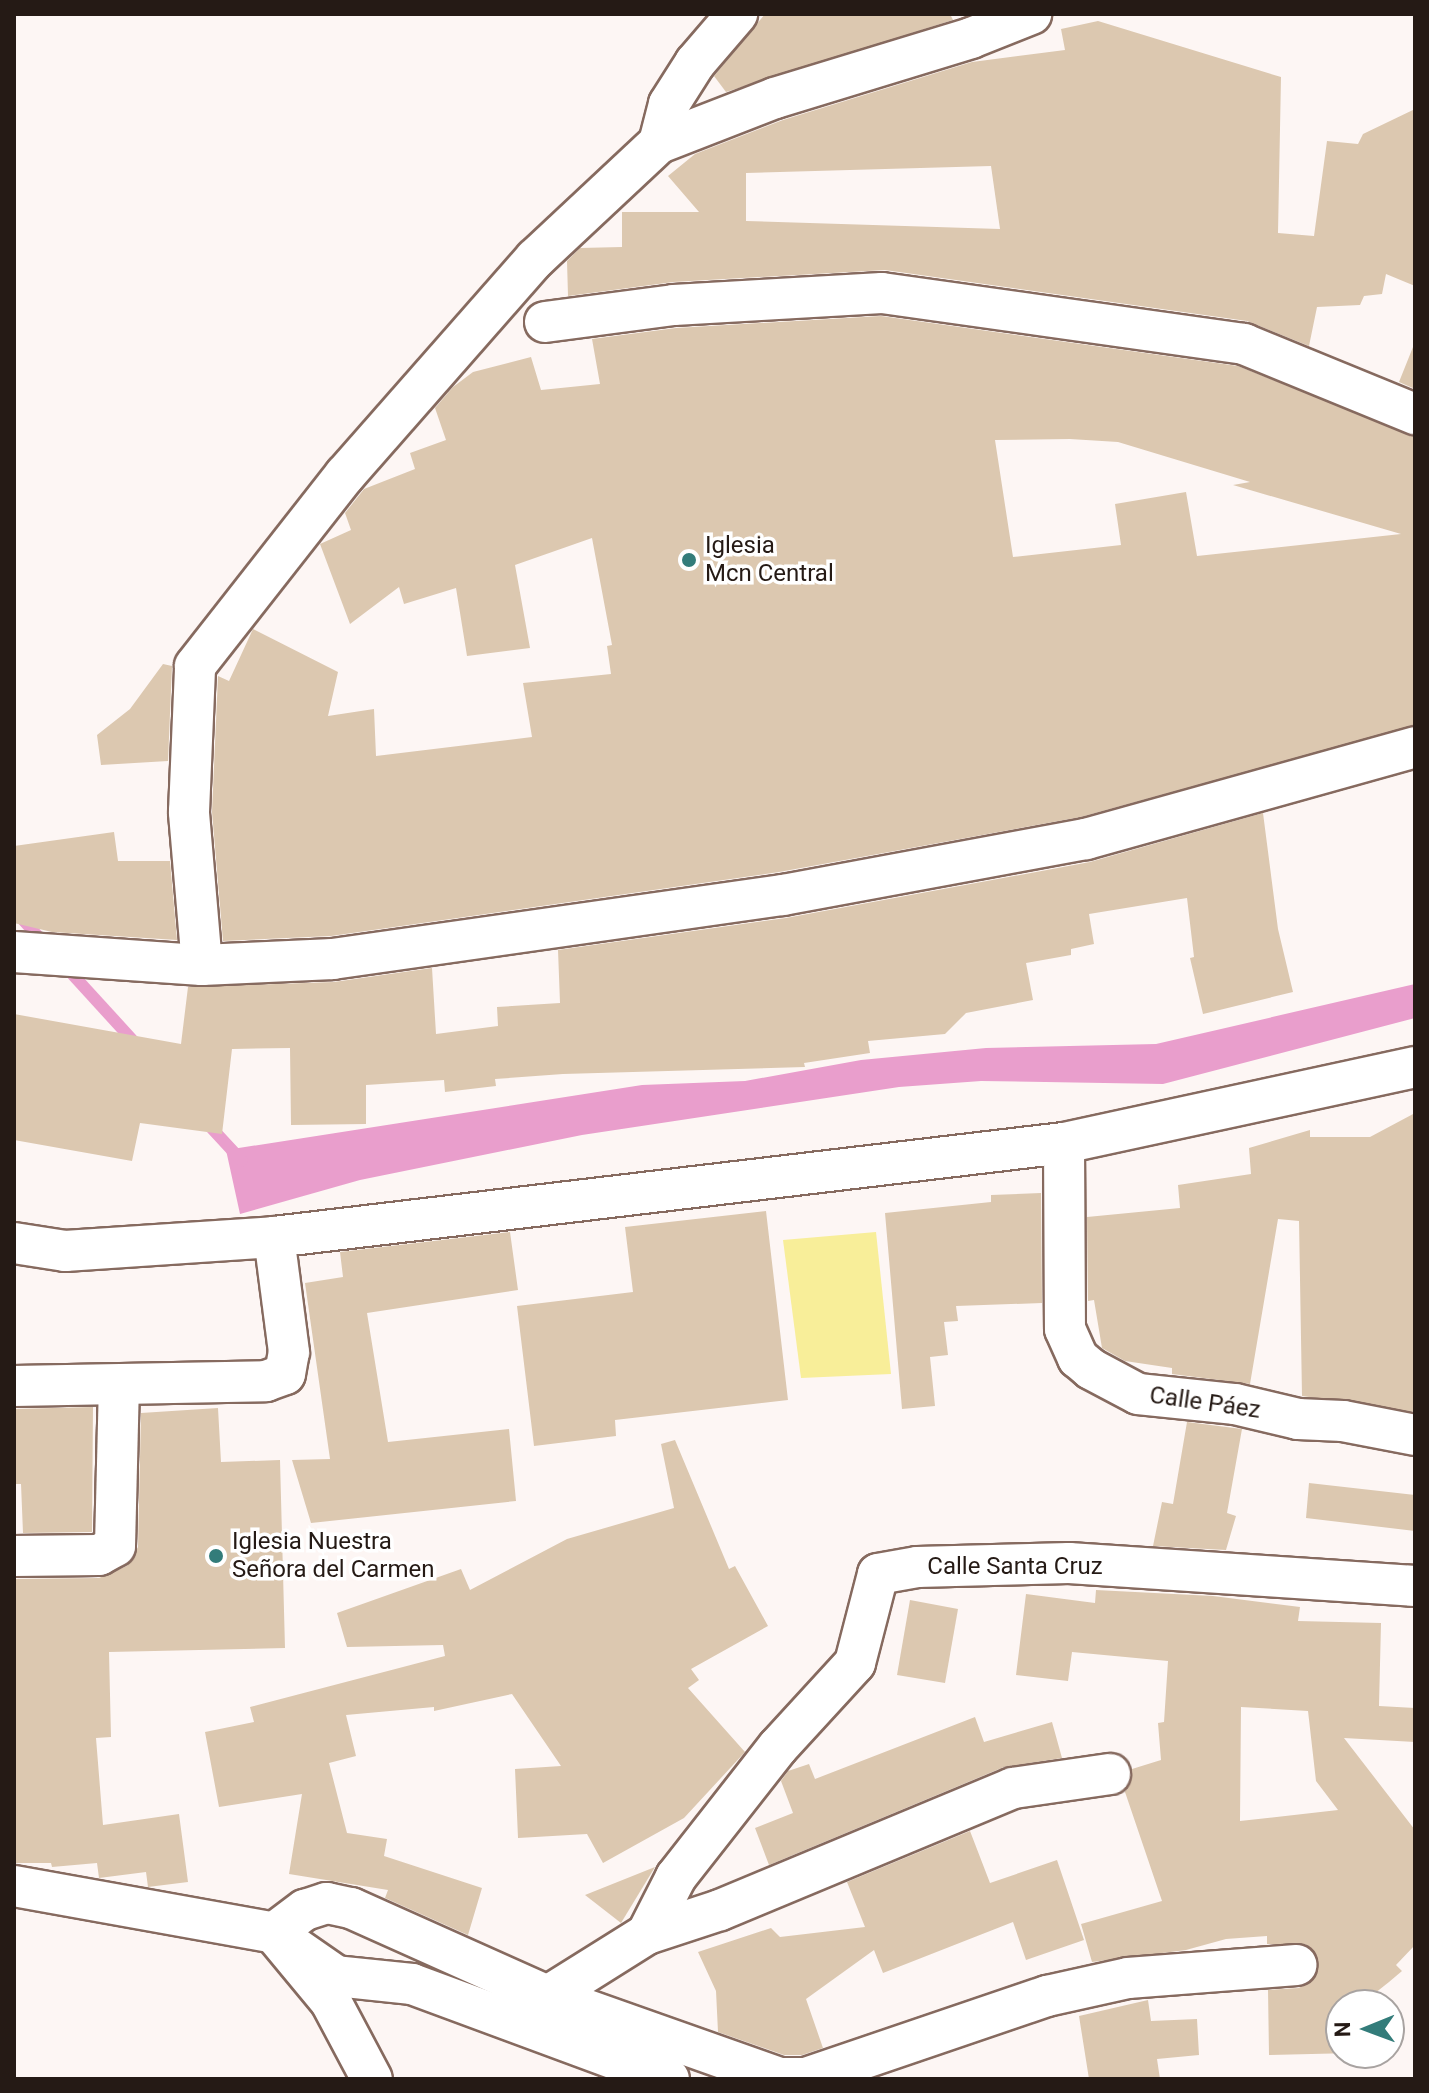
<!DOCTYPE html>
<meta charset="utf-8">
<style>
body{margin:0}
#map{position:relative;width:1429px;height:2093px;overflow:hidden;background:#fdf6f4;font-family:Roboto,sans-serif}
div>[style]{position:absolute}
.green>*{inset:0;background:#f8ee99}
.water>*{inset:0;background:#e99ecc}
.stream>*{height:12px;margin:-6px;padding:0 6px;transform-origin:6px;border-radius:6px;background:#e99ecc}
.building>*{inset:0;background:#dcc8b0}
.roads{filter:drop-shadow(2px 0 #866a5f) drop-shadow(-2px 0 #866a5f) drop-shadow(0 2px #866a5f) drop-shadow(0 -2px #866a5f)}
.street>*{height:40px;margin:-20px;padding:0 20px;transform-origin:20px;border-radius:20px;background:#fff}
.dots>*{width:22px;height:22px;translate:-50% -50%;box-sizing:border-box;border:4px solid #fff;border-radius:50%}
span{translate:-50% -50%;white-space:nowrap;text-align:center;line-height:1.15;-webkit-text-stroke:7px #fff;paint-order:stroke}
.poi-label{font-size:24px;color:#251a15}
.left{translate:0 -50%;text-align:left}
.street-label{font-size:24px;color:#251a15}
.frame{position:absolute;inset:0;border:16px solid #251a15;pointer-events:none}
.north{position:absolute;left:1325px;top:1989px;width:80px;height:80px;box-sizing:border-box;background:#fff;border:2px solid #a8a3a1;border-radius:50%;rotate:269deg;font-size:22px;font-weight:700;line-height:32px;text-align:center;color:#251a15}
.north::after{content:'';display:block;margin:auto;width:28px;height:36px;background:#337c7a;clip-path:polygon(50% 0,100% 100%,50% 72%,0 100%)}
</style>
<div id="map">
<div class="green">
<i style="clip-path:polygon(876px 1232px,891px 1374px,801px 1378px,783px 1240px)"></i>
</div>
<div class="water">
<i style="clip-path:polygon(1415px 984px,1415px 1018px,1163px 1084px,981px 1081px,899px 1087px,582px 1135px,360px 1180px,240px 1214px,226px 1150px,642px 1085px,745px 1081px,861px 1060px,986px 1048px,1156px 1044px)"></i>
</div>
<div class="stream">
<i style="left:14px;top:910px;width:47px;rotate:47.6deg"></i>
<i style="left:63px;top:964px;width:110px;rotate:47.6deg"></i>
<i style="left:205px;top:1121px;width:54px;rotate:47.2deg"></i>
</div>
<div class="building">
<i style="clip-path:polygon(765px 14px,950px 14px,953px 20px,726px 92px,714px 76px)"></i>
<i style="clip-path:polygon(evenodd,1098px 21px,1281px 77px,1278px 233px,1314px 236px,1327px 141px,1358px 144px,1363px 134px,1415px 109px,1415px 286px,1386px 274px,1382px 294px,1364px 296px,1360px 305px,1317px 307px,1309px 346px,1247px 321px,885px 270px,673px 282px,568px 296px,567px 261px,580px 248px,622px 247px,622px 212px,699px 212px,668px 176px,695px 154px,783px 120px,972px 62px,1065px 50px,1061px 29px,1098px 21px,991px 166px,1000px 229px,746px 221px,746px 173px,991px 166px)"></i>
<i style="clip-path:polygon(evenodd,881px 316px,1238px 366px,1415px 436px,1415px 725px,1081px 817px,779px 872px,331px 936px,223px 941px,212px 812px,218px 676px,229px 681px,253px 629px,338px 672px,328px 716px,374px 709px,376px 756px,532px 737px,523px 683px,611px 674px,607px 646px,612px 645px,592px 538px,515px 565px,530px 648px,467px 656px,456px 588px,404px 604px,399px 587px,350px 624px,320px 544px,351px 530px,345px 513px,364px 489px,415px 469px,410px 453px,446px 440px,435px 408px,453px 387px,473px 372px,531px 357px,541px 390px,600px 384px,592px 339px,676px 328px,881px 316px,1070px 439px,1118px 442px,1250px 482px,1233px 485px,1401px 534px,1197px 556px,1186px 492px,1115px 504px,1121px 545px,1013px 557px,995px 440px,1070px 439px)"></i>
<i style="clip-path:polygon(1413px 347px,1415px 347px,1415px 389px,1399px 382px)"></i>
<i style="clip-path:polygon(163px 664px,172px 666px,168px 761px,101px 765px,97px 735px,130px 709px)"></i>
<i style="clip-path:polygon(1263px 813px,1278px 929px,1293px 992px,1203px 1014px,1190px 958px,1194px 957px,1187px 898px,1089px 914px,1094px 944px,1071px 949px,1071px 955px,1026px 963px,1033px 1000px,966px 1013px,945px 1034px,868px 1041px,870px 1053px,804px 1063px,805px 1067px,563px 1074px,495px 1079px,496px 1086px,445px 1092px,444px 1080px,366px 1085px,366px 1124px,291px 1125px,290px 1048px,232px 1049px,222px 1134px,140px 1123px,132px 1161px,14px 1140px,14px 1014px,181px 1044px,188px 987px,334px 982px,432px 968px,436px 1034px,498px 1026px,497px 1007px,560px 1003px,558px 950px,786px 918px,1090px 862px)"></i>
<i style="clip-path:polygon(114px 832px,118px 861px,170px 861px,177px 940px,52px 932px,14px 923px,14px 846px)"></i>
<i style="clip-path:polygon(1415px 1113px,1415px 1412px,1302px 1396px,1299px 1221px,1278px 1219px,1250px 1384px,1172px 1374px,1172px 1368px,1125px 1361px,1102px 1348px,1094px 1300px,1088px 1301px,1087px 1217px,1180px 1208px,1178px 1185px,1251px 1174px,1249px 1148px,1310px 1130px,1310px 1137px,1370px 1137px)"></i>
<i style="clip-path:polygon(1041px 1193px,1042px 1303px,956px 1306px,958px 1321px,944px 1322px,948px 1355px,930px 1357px,935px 1406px,902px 1409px,885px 1213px,991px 1202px,991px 1195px)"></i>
<i style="clip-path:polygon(766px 1211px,788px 1400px,615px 1420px,616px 1436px,534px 1446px,517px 1306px,633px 1292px,625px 1227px)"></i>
<i style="clip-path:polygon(510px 1232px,518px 1290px,367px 1313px,388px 1442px,509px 1429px,516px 1501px,311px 1523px,292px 1460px,330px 1459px,305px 1283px,343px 1277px,340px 1252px)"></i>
<i style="clip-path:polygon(93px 1407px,92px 1532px,23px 1533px,21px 1484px,14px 1484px,14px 1409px)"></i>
<i style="clip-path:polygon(218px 1408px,221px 1462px,280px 1460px,285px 1648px,109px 1652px,111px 1737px,96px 1738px,103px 1825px,179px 1814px,188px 1882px,148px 1887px,146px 1872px,99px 1878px,97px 1863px,52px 1867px,51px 1863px,14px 1863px,14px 1579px,99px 1578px,127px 1566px,138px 1547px,141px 1413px)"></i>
<i style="clip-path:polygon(1187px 1422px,1242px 1429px,1227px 1513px,1236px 1516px,1226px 1550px,1153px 1546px,1162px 1502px,1173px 1504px)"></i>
<i style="clip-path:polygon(675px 1440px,729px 1569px,735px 1566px,768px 1626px,691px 1669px,699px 1680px,688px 1688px,745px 1752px,684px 1818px,603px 1863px,587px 1834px,518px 1838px,515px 1769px,561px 1766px,512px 1694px,434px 1711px,434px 1707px,346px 1715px,356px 1756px,329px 1763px,347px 1833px,387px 1839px,384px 1856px,482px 1888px,468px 1935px,385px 1898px,388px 1890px,289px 1874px,302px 1794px,219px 1807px,205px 1732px,254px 1722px,250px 1707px,445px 1656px,443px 1645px,347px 1647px,337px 1613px,461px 1569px,470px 1590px,567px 1539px,674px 1508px,661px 1444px)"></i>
<i style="clip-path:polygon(1309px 1483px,1415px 1495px,1415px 1531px,1306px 1518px)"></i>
<i style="clip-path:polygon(evenodd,1096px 1590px,1213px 1596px,1300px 1607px,1298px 1621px,1381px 1623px,1379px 1706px,1415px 1708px,1415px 1742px,1344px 1738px,1415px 1830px,1415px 1945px,1396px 1965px,1402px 1971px,1389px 1982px,1360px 2005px,1341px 2005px,1341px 2053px,1353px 2053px,1269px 2055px,1268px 1990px,1299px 1988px,1316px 1976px,1315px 1953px,1305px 1944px,1267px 1944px,1267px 1936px,1226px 1939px,1186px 1950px,1092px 1962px,1081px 1924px,1162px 1901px,1125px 1792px,1132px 1769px,1161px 1760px,1158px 1723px,1164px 1722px,1168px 1661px,1072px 1652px,1068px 1681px,1016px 1675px,1026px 1594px,1095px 1603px,1096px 1590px,1241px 1707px,1308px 1711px,1316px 1781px,1338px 1810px,1240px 1821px,1241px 1707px)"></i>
<i style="clip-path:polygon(910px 1600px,958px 1609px,945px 1683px,897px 1675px)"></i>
<i style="clip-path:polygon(975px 1717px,984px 1742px,1052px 1722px,1062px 1758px,1004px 1767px,769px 1865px,755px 1828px,793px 1813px,781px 1781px,788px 1771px,809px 1764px,815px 1779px)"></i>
<i style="clip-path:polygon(970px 1831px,990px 1883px,1057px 1860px,1084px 1940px,1026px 1960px,1013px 1922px,883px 1973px,874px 1950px,806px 1999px,823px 2048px,802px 2055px,784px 2055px,718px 2032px,716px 1991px,698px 1952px,771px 1928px,780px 1937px,865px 1927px,847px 1882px)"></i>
<i style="clip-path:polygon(655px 1867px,621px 1923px,585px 1895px)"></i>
<i style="clip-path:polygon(1148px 2000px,1151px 2021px,1197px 2019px,1199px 2055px,1157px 2059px,1160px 2079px,1089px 2079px,1079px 2016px)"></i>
</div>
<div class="roads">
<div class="street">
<i style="left:659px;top:143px;width:40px;rotate:-75.6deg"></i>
<i style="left:669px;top:104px;width:49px;rotate:-57.6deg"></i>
<i style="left:695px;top:63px;width:65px;rotate:-49.4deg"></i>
<i style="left:545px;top:322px;width:130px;rotate:-7.5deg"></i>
<i style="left:674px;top:305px;width:208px;rotate:-3.3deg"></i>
<i style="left:882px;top:293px;width:366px;rotate:8deg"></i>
<i style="left:1244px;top:344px;width:185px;rotate:22.3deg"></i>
<i style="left:14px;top:952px;width:188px;rotate:4deg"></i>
<i style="left:202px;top:965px;width:131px;rotate:-2.6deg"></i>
<i style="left:333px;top:959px;width:455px;rotate:-8.1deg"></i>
<i style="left:783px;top:895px;width:308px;rotate:-10.5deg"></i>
<i style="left:1086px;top:839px;width:342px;rotate:-15.6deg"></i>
<i style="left:202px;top:965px;width:154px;rotate:-94.9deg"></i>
<i style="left:189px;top:812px;width:146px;rotate:-87.6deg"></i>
<i style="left:195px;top:666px;width:243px;rotate:-51.9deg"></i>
<i style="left:345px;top:475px;width:288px;rotate:-48.7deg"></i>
<i style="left:535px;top:259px;width:170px;rotate:-43.1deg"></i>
<i style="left:659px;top:143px;width:124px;rotate:-21.2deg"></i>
<i style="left:775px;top:98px;width:205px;rotate:-17deg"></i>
<i style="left:971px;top:38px;width:65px;rotate:-21.8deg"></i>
<i style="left:1064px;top:1143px;width:186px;rotate:89.7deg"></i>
<i style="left:1065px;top:1329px;width:32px;rotate:66deg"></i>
<i style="left:1078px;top:1358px;width:17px;rotate:40deg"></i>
<i style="left:1091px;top:1369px;width:53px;rotate:28deg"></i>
<i style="left:1138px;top:1394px;width:98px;rotate:5.9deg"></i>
<i style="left:1235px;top:1404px;width:65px;rotate:13.4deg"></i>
<i style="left:1298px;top:1419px;width:45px;rotate:2.5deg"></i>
<i style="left:1343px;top:1421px;width:73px;rotate:11deg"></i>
<i style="left:14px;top:1243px;width:52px;rotate:8.9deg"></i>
<i style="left:65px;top:1251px;width:209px;rotate:-3.8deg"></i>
<i style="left:274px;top:1237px;width:796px;rotate:-6.79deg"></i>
<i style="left:1064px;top:1143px;width:359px;rotate:-12.2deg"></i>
<i style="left:14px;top:1386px;width:252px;rotate:-1.1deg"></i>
<i style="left:266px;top:1381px;width:20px;rotate:-20deg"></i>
<i style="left:285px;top:1374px;width:22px;rotate:-80deg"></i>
<i style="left:289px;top:1352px;width:116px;rotate:-97.4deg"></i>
<i style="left:14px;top:1556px;width:85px;rotate:-0.7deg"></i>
<i style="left:99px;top:1555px;width:18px;rotate:-29deg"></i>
<i style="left:115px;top:1546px;width:160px;rotate:-88.6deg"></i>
<i style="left:14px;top:1886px;width:264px;rotate:10.2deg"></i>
<i style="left:274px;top:1933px;width:89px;rotate:50.4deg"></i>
<i style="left:331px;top:2002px;width:87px;rotate:62deg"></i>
<i style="left:647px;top:1934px;width:77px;rotate:-18.2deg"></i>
<i style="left:720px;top:1910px;width:317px;rotate:-22.6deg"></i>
<i style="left:1013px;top:1788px;width:98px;rotate:-8.2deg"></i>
<i style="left:548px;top:1996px;width:117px;rotate:-32.1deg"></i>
<i style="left:647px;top:1934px;width:64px;rotate:-63deg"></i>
<i style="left:676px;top:1877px;width:165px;rotate:-51.9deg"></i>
<i style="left:778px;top:1747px;width:114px;rotate:-47.5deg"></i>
<i style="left:855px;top:1663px;width:92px;rotate:-75.5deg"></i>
<i style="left:878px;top:1574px;width:40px;rotate:-10deg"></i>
<i style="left:917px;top:1567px;width:152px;rotate:-1.5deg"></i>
<i style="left:1069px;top:1563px;width:347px;rotate:3.8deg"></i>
<i style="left:669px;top:2079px;width:274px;rotate:-159.7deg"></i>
<i style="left:412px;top:1984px;width:76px;rotate:-174deg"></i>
<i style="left:336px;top:1976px;width:75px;rotate:-145.3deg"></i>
<i style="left:274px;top:1933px;width:39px;rotate:-37deg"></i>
<i style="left:305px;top:1910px;width:23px;rotate:-18deg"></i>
<i style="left:327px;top:1903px;width:25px;rotate:12deg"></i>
<i style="left:351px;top:1908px;width:216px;rotate:24.1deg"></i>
<i style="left:548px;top:1996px;width:246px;rotate:19.5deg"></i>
<i style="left:780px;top:2078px;width:26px"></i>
<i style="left:806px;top:2078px;width:255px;rotate:-18.8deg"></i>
<i style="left:1047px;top:1996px;width:83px;rotate:-12.5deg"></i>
<i style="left:1128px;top:1978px;width:169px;rotate:-4.4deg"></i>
</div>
</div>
<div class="dots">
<i style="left:689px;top:560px;background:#337c7a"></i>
<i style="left:216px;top:1556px;background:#337c7a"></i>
</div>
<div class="poi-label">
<span class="left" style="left:705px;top:560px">Iglesia<br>Mcn Central</span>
<span class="left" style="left:232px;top:1556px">Iglesia Nuestra<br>Señora del Carmen</span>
</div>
<div class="street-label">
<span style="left:1205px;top:1403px;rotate:8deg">Calle Páez</span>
<span style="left:1015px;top:1567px">Calle Santa Cruz</span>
</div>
<div class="frame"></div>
<div class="north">N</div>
</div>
